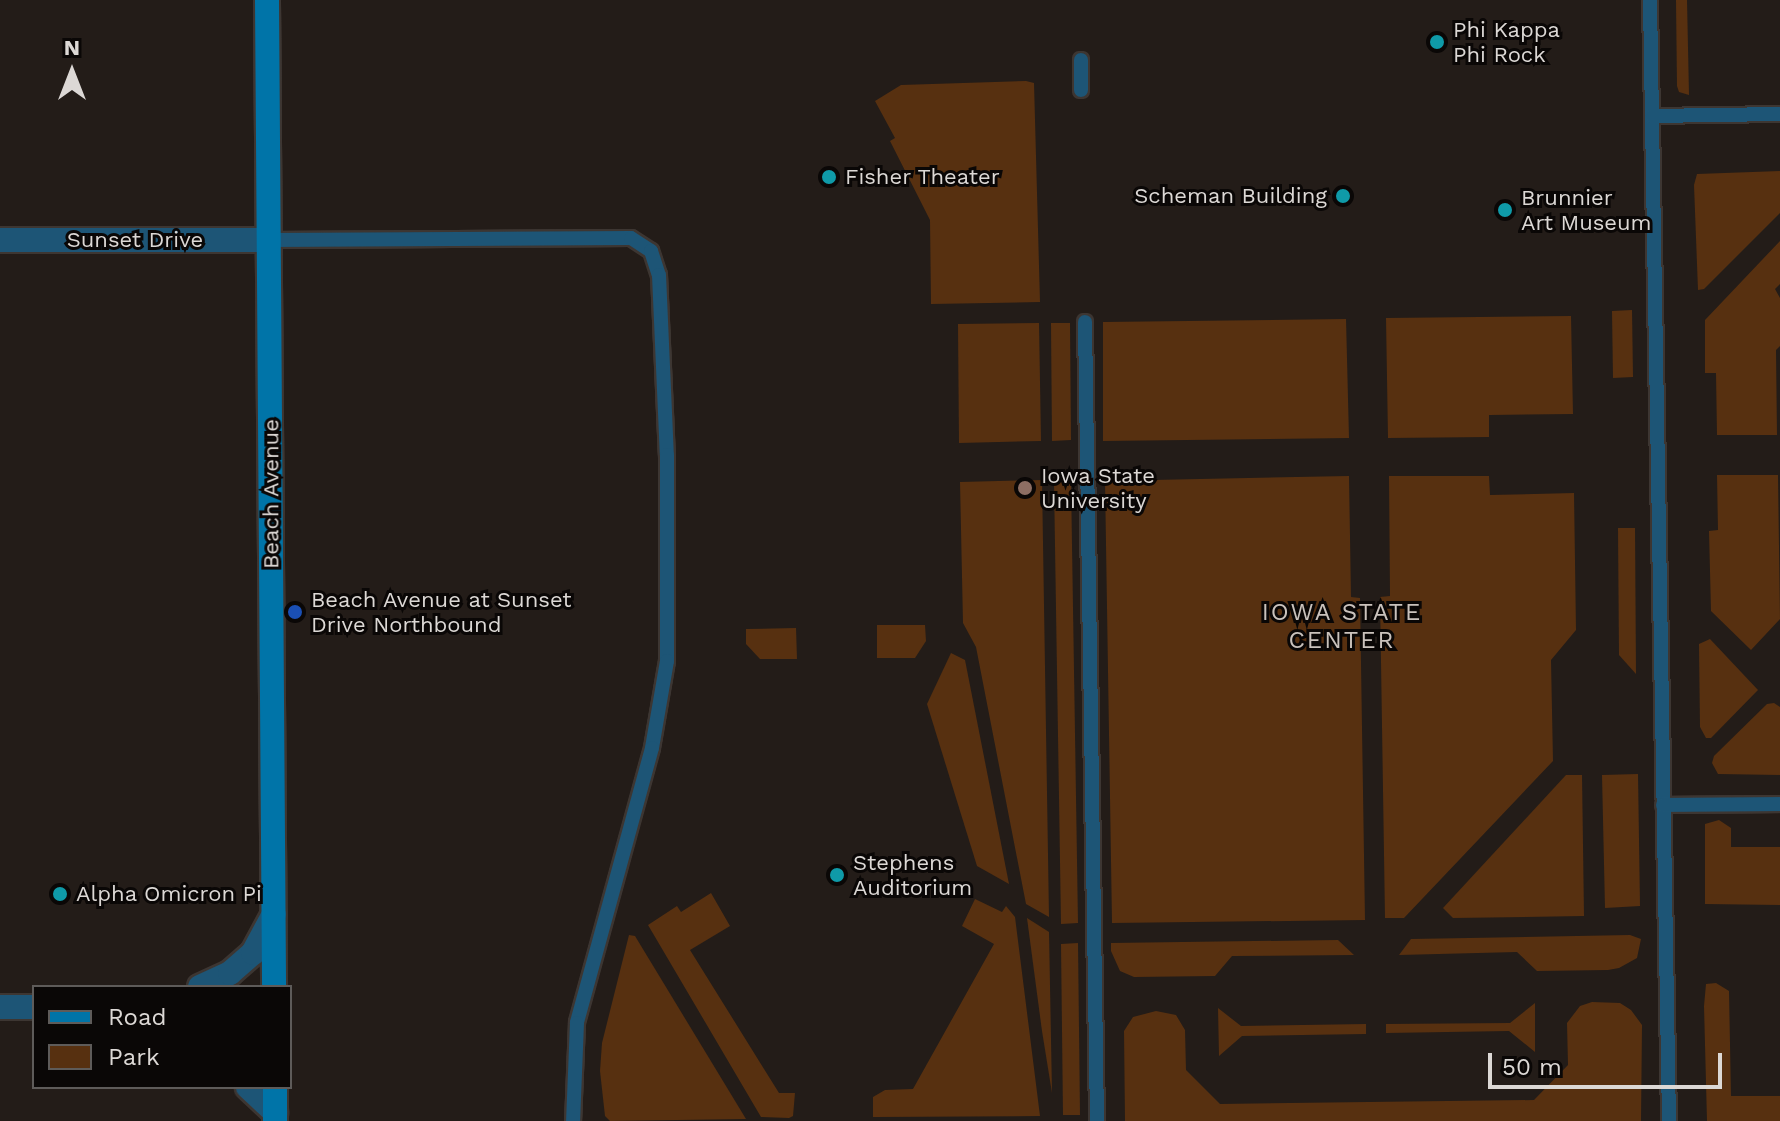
<!DOCTYPE html>
<style>
body{margin:0}
#map{position:relative;width:1780px;height:1121px;overflow:hidden;background:#231c18;font-family:"Work Sans",sans-serif}
div>[style]{position:absolute}
.green>*{inset:0;background:#573010}
.roads{filter:drop-shadow(2px 0 #3d3632) drop-shadow(-2px 0 #3d3632) drop-shadow(0 2px #3d3632) drop-shadow(0 -2px #3d3632)}
.lane>*{height:14px;margin:-7px;padding:0 7px;transform-origin:7px;border-radius:7px;background:#1d5576}
.street>*{height:24px;margin:-12px;padding:0 12px;transform-origin:12px;border-radius:12px;background:#1d5576}
.secondary>*{height:24px;margin:-12px;padding:0 12px;transform-origin:12px;border-radius:12px;background:#0074a8}
.dots>*{width:22px;height:22px;translate:-50% -50%;box-sizing:border-box;border:4px solid #0a0706;border-radius:50%}
span{translate:-50% -50%;white-space:nowrap;text-align:center;line-height:1.15;-webkit-text-stroke:6px #0a0706;paint-order:stroke}
.poi-label{font-size:22px;color:#dcd8d5}
.left{translate:0 -50%;text-align:left}
.right{translate:-100% -50%;text-align:right}
.street-label{font-size:22px;color:#dcd8d5}
.neighbourhood-label{font-size:24px;color:#cac2bc;letter-spacing:2px}
.legend{position:absolute;left:32px;top:985px;width:260px;height:104px;box-sizing:border-box;background:#0a0706;border:2px solid #5e5b59;margin:0;padding:10px 14px;list-style:none;font-size:24px;color:#dcd8d5}
.legend li{display:flex;align-items:center;gap:16px;height:40px}
.legend b{width:40px;border:2px solid #5e5b59}
.north{position:absolute;left:32px;top:32px;width:80px;height:80px;-webkit-text-stroke:6px #0a0706;paint-order:stroke;rotate:0deg;font-size:22px;font-weight:700;line-height:32px;text-align:center;color:#dcd8d5}
.north::after{content:'';display:block;margin:auto;width:28px;height:36px;background:#dcd8d5;clip-path:polygon(50% 0,100% 100%,50% 72%,0 100%)}
.scale{position:absolute;left:1488px;top:1053px;width:234px;height:36px;box-sizing:border-box;border:4px solid #dcd8d5;border-top:0;padding-left:10px;font-size:24px;line-height:28px;white-space:nowrap;color:#dcd8d5;-webkit-text-stroke:6px #0a0706;paint-order:stroke}
</style>
<div id="map">
<div class="green">
<i style="clip-path:polygon(1676px 0,1687px 0,1689px 95px,1679px 92px,1677px 86px)"></i>
<i style="clip-path:polygon(1026px 81px,1034px 83px,1040px 302px,931px 304px,930px 220px,890px 141px,895px 138px,875px 101px,901px 85px)"></i>
<i style="clip-path:polygon(1780px 171px,1780px 213px,1704px 289px,1698px 290px,1694px 185px,1697px 174px)"></i>
<i style="clip-path:polygon(1780px 241px,1780px 284px,1775px 289px,1780px 298px,1780px 346px,1776px 350px,1777px 435px,1717px 435px,1716px 373px,1705px 373px,1705px 320px)"></i>
<i style="clip-path:polygon(1632px 310px,1633px 377px,1613px 378px,1612px 311px)"></i>
<i style="clip-path:polygon(1571px 316px,1573px 414px,1489px 415px,1489px 437px,1388px 438px,1386px 318px)"></i>
<i style="clip-path:polygon(1346px 319px,1349px 438px,1103px 441px,1103px 322px)"></i>
<i style="clip-path:polygon(1039px 323px,1041px 441px,959px 443px,958px 324px)"></i>
<i style="clip-path:polygon(1051px 323px,1070px 323px,1071px 440px,1052px 441px)"></i>
<i style="clip-path:polygon(1717px 475px,1778px 475px,1780px 619px,1751px 650px,1711px 611px,1709px 531px,1718px 530px)"></i>
<i style="clip-path:polygon(1349px 476px,1351px 597px,1360px 598px,1365px 920px,1112px 923px,1105px 481px)"></i>
<i style="clip-path:polygon(1389px 476px,1489px 476px,1490px 495px,1574px 493px,1576px 630px,1551px 660px,1553px 761px,1404px 918px,1385px 918px,1380px 597px,1390px 596px)"></i>
<i style="clip-path:polygon(1042px 480px,1049px 917px,1026px 904px,976px 647px,963px 623px,960px 482px)"></i>
<i style="clip-path:polygon(1054px 482px,1071px 482px,1078px 923px,1061px 924px)"></i>
<i style="clip-path:polygon(1618px 528px,1635px 528px,1636px 674px,1619px 655px)"></i>
<i style="clip-path:polygon(877px 625px,925px 625px,926px 641px,915px 658px,877px 658px)"></i>
<i style="clip-path:polygon(796px 628px,797px 659px,760px 659px,746px 644px,746px 629px)"></i>
<i style="clip-path:polygon(1710px 639px,1758px 690px,1711px 738px,1706px 738px,1700px 727px,1699px 644px)"></i>
<i style="clip-path:polygon(951px 653px,965px 660px,1009px 884px,977px 866px,927px 704px)"></i>
<i style="clip-path:polygon(1774px 703px,1780px 707px,1780px 775px,1718px 774px,1712px 763px,1714px 756px,1767px 704px)"></i>
<i style="clip-path:polygon(1638px 774px,1640px 906px,1605px 908px,1602px 775px)"></i>
<i style="clip-path:polygon(1566px 775px,1582px 775px,1584px 916px,1453px 918px,1443px 908px)"></i>
<i style="clip-path:polygon(1719px 820px,1731px 828px,1731px 847px,1780px 847px,1780px 905px,1705px 904px,1705px 824px)"></i>
<i style="clip-path:polygon(711px 893px,730px 926px,690px 950px,779px 1093px,795px 1093px,793px 1116px,789px 1118px,761px 1117px,648px 925px,677px 906px,681px 912px)"></i>
<i style="clip-path:polygon(975px 899px,1002px 912px,1006px 906px,1015px 917px,1040px 1116px,873px 1117px,873px 1097px,885px 1090px,913px 1089px,994px 944px,962px 926px)"></i>
<i style="clip-path:polygon(1027px 918px,1049px 932px,1052px 1093px,1042px 1031px)"></i>
<i style="clip-path:polygon(629px 935px,635px 936px,746px 1119px,610px 1121px,605px 1116px,600px 1071px,602px 1043px)"></i>
<i style="clip-path:polygon(1630px 935px,1641px 939px,1637px 958px,1619px 968px,1608px 970px,1537px 971px,1517px 952px,1399px 955px,1411px 939px)"></i>
<i style="clip-path:polygon(1338px 940px,1354px 955px,1232px 956px,1215px 976px,1134px 977px,1120px 971px,1111px 951px,1111px 943px)"></i>
<i style="clip-path:polygon(1078px 943px,1080px 1115px,1063px 1115px,1061px 944px)"></i>
<i style="clip-path:polygon(1716px 983px,1729px 991px,1731px 1096px,1780px 1096px,1780px 1121px,1707px 1121px,1704px 1006px,1706px 984px)"></i>
<i style="clip-path:polygon(1592px 1002px,1620px 1003px,1631px 1010px,1642px 1025px,1641px 1121px,1125px 1121px,1124px 1031px,1133px 1017px,1156px 1011px,1176px 1015px,1185px 1030px,1186px 1070px,1220px 1104px,1534px 1100px,1568px 1065px,1567px 1023px,1580px 1006px)"></i>
<i style="clip-path:polygon(1535px 1003px,1535px 1052px,1509px 1031px,1386px 1033px,1386px 1024px,1510px 1023px)"></i>
<i style="clip-path:polygon(1218px 1008px,1241px 1026px,1366px 1024px,1366px 1034px,1242px 1036px,1219px 1056px)"></i>
</div>
<div class="roads">
<div class="lane">
<i style="left:1650px;top:0;width:1121px;rotate:89.03deg"></i>
<i style="left:1081px;top:60px;width:30px;rotate:90deg"></i>
<i style="left:1652px;top:116px;width:128px;rotate:-0.9deg"></i>
<i style="left:269px;top:240px;width:362px;rotate:-0.3deg"></i>
<i style="left:631px;top:238px;width:24px;rotate:33deg"></i>
<i style="left:651px;top:251px;width:25px;rotate:72deg"></i>
<i style="left:659px;top:275px;width:180px;rotate:87.5deg"></i>
<i style="left:667px;top:455px;width:206px;rotate:90deg"></i>
<i style="left:667px;top:661px;width:88px;rotate:99.8deg"></i>
<i style="left:652px;top:748px;width:285px;rotate:105.3deg"></i>
<i style="left:577px;top:1023px;width:98px;rotate:92.3deg"></i>
<i style="left:1085px;top:322px;width:799px;rotate:89.14deg"></i>
<i style="left:1663px;top:805px;width:117px;rotate:-0.5deg"></i>
</div>
<div class="street">
<i style="left:0;top:240px;width:269px"></i>
<i style="left:200px;top:987px;width:33px;rotate:-25deg"></i>
<i style="left:230px;top:973px;width:30px;rotate:-41deg"></i>
<i style="left:253px;top:953px;width:44px;rotate:-61.7deg"></i>
<i style="left:0;top:1007px;width:34px"></i>
<i style="left:248px;top:1087px;width:37px;rotate:43deg"></i>
</div>
<div class="secondary">
<i style="left:267px;top:0;width:987px;rotate:89.59deg"></i>
<i style="left:275px;top:1087px;width:34px;rotate:90deg"></i>
</div>
</div>
<div class="dots">
<i style="left:1437px;top:42px;background:#0f9aa8"></i>
<i style="left:829px;top:177px;background:#0f9aa8"></i>
<i style="left:1343px;top:196px;background:#0f9aa8"></i>
<i style="left:1505px;top:210px;background:#0f9aa8"></i>
<i style="left:1025px;top:488px;background:#8d6e63"></i>
<i style="left:295px;top:612px;background:#1a4fb4"></i>
<i style="left:837px;top:875px;background:#0f9aa8"></i>
<i style="left:60px;top:894px;background:#0f9aa8"></i>
</div>
<div class="poi-label">
<span class="left" style="left:1453px;top:42px">Phi Kappa<br>Phi Rock</span>
<span class="left" style="left:845px;top:177px">Fisher Theater</span>
<span class="right" style="left:1327px;top:196px">Scheman Building</span>
<span class="left" style="left:1521px;top:210px">Brunnier<br>Art Museum</span>
<span class="left" style="left:1041px;top:488px">Iowa State<br>University</span>
<span class="left" style="left:311px;top:612px">Beach Avenue at Sunset<br>Drive Northbound</span>
<span class="left" style="left:853px;top:875px">Stephens<br>Auditorium</span>
<span class="left" style="left:76px;top:894px">Alpha Omicron Pi</span>
</div>
<div class="street-label">
<span style="left:135px;top:240px">Sunset Drive</span>
<span style="left:271px;top:494px;rotate:-90deg">Beach Avenue</span>
</div>
<div class="neighbourhood-label">
<span style="left:1342px;top:627px">IOWA STATE<br>CENTER</span>
</div>
<ul class="legend">
<li><b style="height:10px;background:#0074a8"></b>Road</li>
<li><b style="height:22px;background:#573010"></b>Park</li>
</ul>
<div class="north">N</div>
<div class="scale">50 m</div>
</div>
